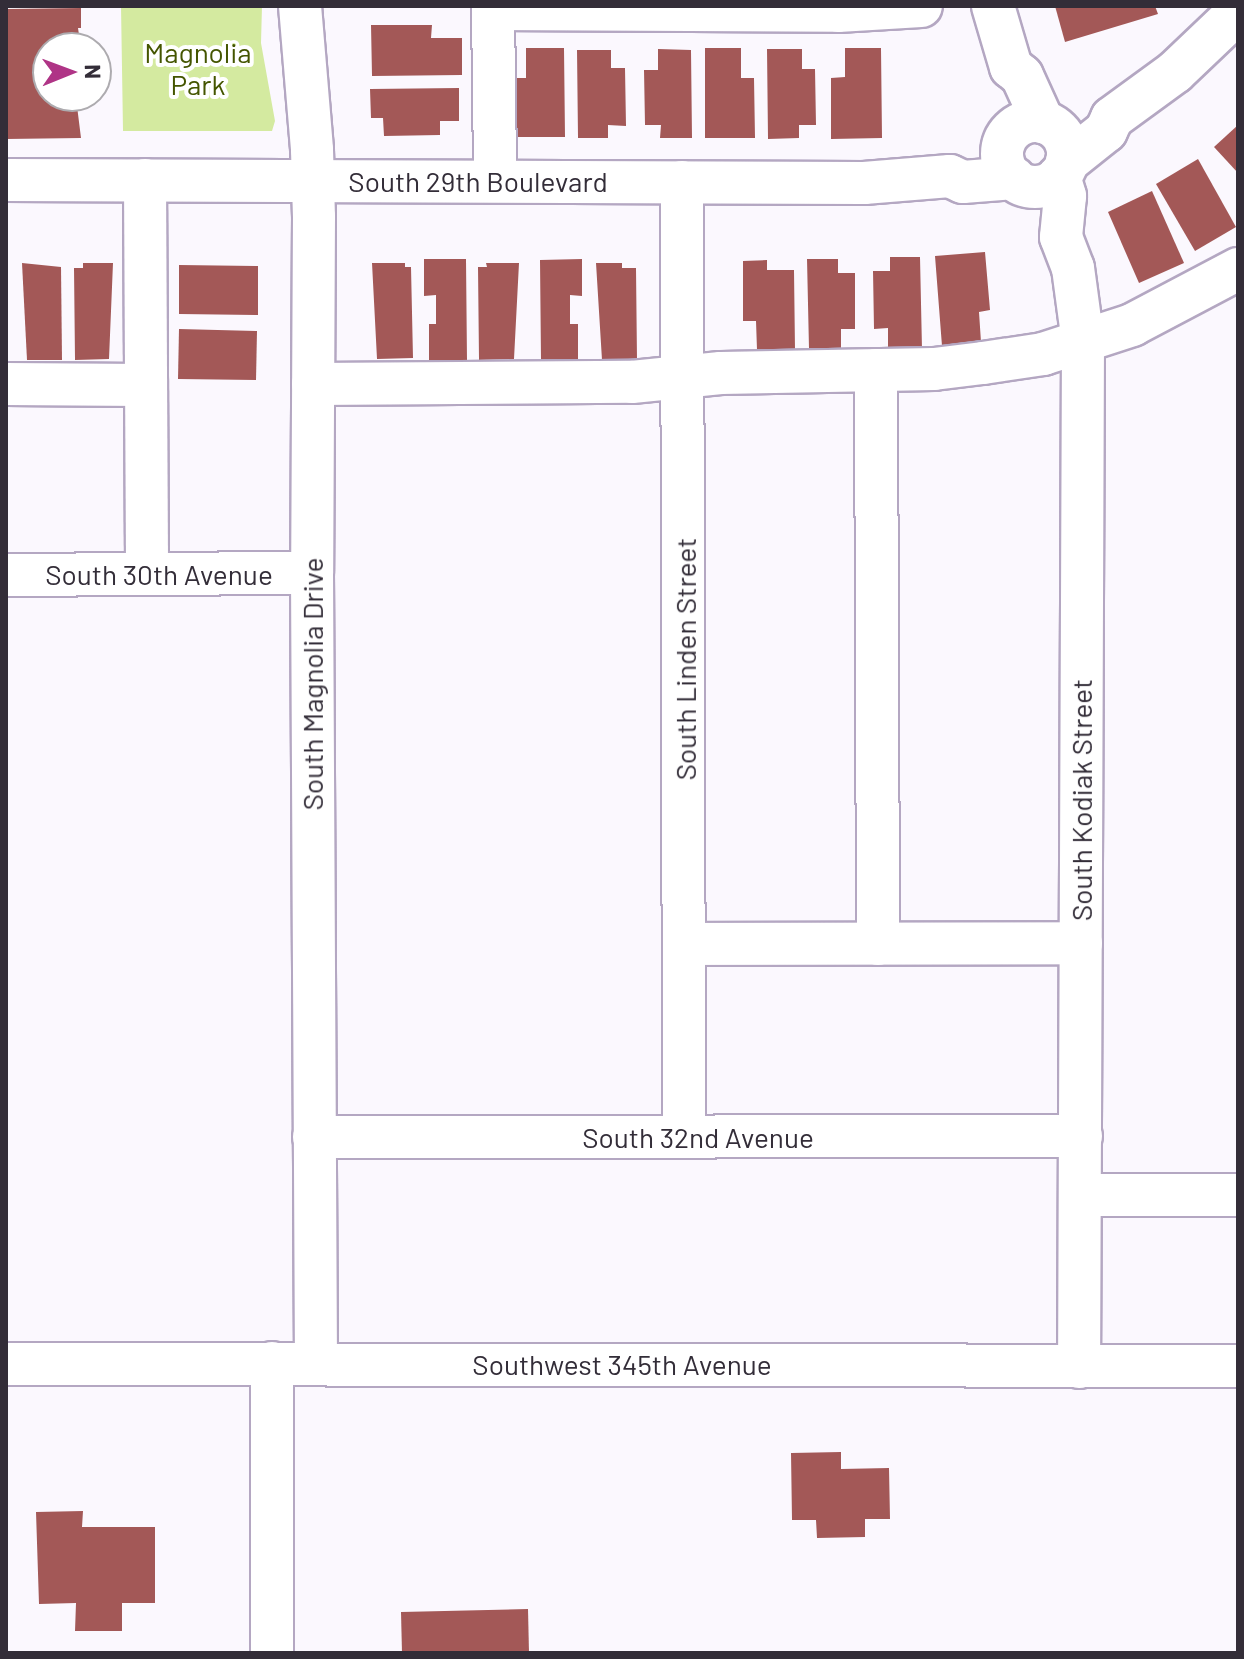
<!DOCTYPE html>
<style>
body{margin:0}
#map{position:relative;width:1244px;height:1659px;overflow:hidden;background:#fbf8fe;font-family:Barlow,sans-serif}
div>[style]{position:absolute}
.green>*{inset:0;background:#d4eaa0}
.building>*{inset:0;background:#a35857}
.roads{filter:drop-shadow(2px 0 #b4a7c2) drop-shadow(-2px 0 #b4a7c2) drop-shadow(0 2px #b4a7c2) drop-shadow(0 -2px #b4a7c2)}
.minor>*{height:42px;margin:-21px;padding:0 21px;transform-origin:21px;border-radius:21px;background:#fff}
.minor>.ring{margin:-21px;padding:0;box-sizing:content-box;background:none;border:42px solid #fff;border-radius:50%}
span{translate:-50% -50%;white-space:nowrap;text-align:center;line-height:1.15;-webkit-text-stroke:8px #fff;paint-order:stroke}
.park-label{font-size:28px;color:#450}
.street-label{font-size:28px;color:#332d38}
.frame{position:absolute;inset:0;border:8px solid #332d38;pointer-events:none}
.north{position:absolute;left:32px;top:32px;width:80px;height:80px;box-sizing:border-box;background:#fff;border:2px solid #adabaf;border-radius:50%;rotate:89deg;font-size:22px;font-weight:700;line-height:32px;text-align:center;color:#332d38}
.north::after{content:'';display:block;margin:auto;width:28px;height:36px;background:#af3486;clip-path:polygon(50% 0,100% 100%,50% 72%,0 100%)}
</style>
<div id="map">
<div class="green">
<i style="clip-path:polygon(121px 6px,262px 6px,261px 43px,275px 121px,272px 131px,123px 131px)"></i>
</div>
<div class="building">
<i style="clip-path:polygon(1055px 6px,1155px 6px,1158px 14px,1065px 42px)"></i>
<i style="clip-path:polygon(81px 8px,81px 28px,78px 28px,81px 48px,48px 48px,48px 96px,80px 96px,81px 106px,77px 106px,81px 138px,6px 139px,6px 9px)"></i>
<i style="clip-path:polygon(371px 25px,432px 25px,431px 38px,462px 38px,462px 75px,372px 76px)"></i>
<i style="clip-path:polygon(526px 48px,564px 48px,565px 137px,514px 137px,513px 78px,526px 78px)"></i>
<i style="clip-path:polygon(705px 48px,741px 48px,741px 78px,754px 78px,755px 138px,705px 138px)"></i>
<i style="clip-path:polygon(845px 48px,881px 48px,882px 138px,831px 139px,831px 78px,845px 77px)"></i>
<i style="clip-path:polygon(658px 49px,691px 50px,692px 138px,660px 138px,661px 125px,645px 125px,644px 70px,658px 70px)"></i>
<i style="clip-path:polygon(767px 49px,802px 49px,802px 69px,815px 69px,816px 125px,799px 125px,799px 138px,768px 139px)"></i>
<i style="clip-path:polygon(577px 50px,611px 50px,611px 68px,625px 68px,626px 126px,608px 125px,608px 138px,578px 138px)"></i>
<i style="clip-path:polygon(459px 88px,459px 121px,440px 121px,440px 135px,384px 136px,383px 118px,371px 118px,370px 89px)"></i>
<i style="clip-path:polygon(1238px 125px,1238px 173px,1214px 147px)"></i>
<i style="clip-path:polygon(1198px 159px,1236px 227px,1195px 251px,1156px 184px)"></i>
<i style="clip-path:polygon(1152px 191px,1184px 263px,1139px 283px,1108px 212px)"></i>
<i style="clip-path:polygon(985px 252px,990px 310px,979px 312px,981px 342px,942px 346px,935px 256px)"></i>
<i style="clip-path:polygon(890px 257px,920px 257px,922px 349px,888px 350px,888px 328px,874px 329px,873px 271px,890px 271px)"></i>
<i style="clip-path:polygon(424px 259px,466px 259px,467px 361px,429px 361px,429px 324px,436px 324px,436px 295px,424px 296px)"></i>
<i style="clip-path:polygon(582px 259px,582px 296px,570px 295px,570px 324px,578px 324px,578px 360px,541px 361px,540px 260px)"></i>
<i style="clip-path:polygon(807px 259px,838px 259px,838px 273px,855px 273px,855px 329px,841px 329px,841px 348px,809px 349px)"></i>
<i style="clip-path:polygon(767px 260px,767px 270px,794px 270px,795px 350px,757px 350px,756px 321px,743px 321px,743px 261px)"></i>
<i style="clip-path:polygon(22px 263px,61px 267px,62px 360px,27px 360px)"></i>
<i style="clip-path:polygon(83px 263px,113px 263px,109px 359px,75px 360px,74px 268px,83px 268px)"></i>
<i style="clip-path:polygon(372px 263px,405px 263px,405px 267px,411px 267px,413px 358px,377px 359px)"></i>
<i style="clip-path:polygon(486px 263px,519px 263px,514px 359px,479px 360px,478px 267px,487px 267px)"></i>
<i style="clip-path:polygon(596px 263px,622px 263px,622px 268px,636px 268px,637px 360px,602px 360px)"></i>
<i style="clip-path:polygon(179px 265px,258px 266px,258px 315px,179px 314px)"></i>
<i style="clip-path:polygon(179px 329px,257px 331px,256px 380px,178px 379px)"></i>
<i style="clip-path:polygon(841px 1452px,841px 1469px,889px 1468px,890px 1519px,865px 1519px,865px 1537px,817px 1538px,816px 1520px,792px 1520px,791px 1453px)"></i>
<i style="clip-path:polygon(83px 1511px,82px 1527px,155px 1527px,155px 1603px,122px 1603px,122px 1631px,75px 1631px,76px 1603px,39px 1604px,36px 1512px)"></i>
<i style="clip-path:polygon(528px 1609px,529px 1653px,402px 1653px,401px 1612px)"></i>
</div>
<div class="roads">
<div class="minor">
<i style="left:300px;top:6px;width:144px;rotate:85.2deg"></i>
<i style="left:312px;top:150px;width:67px;rotate:88.3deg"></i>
<i style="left:314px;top:217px;width:356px;rotate:90.3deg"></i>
<i style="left:312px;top:573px;width:790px;rotate:89.71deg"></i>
<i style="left:493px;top:6px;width:175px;rotate:89.3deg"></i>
<i style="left:993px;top:6px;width:64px;rotate:73.6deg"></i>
<i style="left:1011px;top:67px;width:14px;rotate:39deg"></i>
<i style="left:1022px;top:76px;width:51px;rotate:65.5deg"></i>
<i style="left:493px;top:9px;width:345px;rotate:0.3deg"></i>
<i style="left:838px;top:11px;width:83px;rotate:-3.4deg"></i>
<i class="ring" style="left:1002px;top:121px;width:24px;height:24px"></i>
<i style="left:1067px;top:162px;width:50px;rotate:-38.5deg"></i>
<i style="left:1106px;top:131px;width:14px;rotate:-65deg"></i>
<i style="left:1112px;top:118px;width:78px;rotate:-36.1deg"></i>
<i style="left:1175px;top:72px;width:87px;rotate:-43.6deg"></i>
<i style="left:1059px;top:176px;width:21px;rotate:73deg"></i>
<i style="left:1065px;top:196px;width:41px;rotate:95.6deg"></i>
<i style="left:1061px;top:237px;width:33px;rotate:69deg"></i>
<i style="left:1073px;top:268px;width:75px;rotate:82.3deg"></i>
<i style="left:1083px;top:342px;width:1025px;rotate:90.22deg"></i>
<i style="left:6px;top:180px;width:858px;rotate:0.2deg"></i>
<i style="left:864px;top:183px;width:86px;rotate:-4.7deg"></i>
<i style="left:950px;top:176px;width:14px;rotate:25deg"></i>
<i style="left:963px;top:182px;width:51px;rotate:-4.5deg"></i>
<i style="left:145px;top:180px;width:394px;rotate:89.7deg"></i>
<i style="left:682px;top:182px;width:954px;rotate:89.88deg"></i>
<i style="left:876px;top:370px;width:574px;rotate:89.8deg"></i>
<i style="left:6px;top:384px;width:137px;rotate:0.4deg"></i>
<i style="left:313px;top:384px;width:319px;rotate:-0.4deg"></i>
<i style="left:632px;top:382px;width:89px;rotate:-5.8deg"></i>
<i style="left:721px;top:373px;width:213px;rotate:-1.1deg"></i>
<i style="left:934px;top:369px;width:49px;rotate:-7deg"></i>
<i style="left:983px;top:363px;width:61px;rotate:-8.5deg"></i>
<i style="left:1043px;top:354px;width:94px;rotate:-18deg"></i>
<i style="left:1132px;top:325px;width:120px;rotate:-27.8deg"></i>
<i style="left:6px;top:575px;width:306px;rotate:-0.4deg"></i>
<i style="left:686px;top:944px;width:395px;rotate:-0.1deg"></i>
<i style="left:314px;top:1137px;width:767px;rotate:-0.07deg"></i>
<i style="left:1080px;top:1195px;width:158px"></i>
<i style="left:6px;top:1364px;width:1232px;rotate:0.09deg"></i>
<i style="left:272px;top:1653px;width:290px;rotate:-90deg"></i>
</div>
</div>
<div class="park-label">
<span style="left:198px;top:68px">Magnolia<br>Park</span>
</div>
<div class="street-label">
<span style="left:478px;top:181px">South 29th Boulevard</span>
<span style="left:159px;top:574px">South 30th Avenue</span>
<span style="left:685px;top:659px;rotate:-90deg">South Linden Street</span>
<span style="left:312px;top:684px;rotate:-90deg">South Magnolia Drive</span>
<span style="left:1081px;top:800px;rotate:-90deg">South Kodiak Street</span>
<span style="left:698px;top:1137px">South 32nd Avenue</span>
<span style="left:622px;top:1364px">Southwest 345th Avenue</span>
</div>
<div class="frame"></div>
<div class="north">N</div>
</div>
